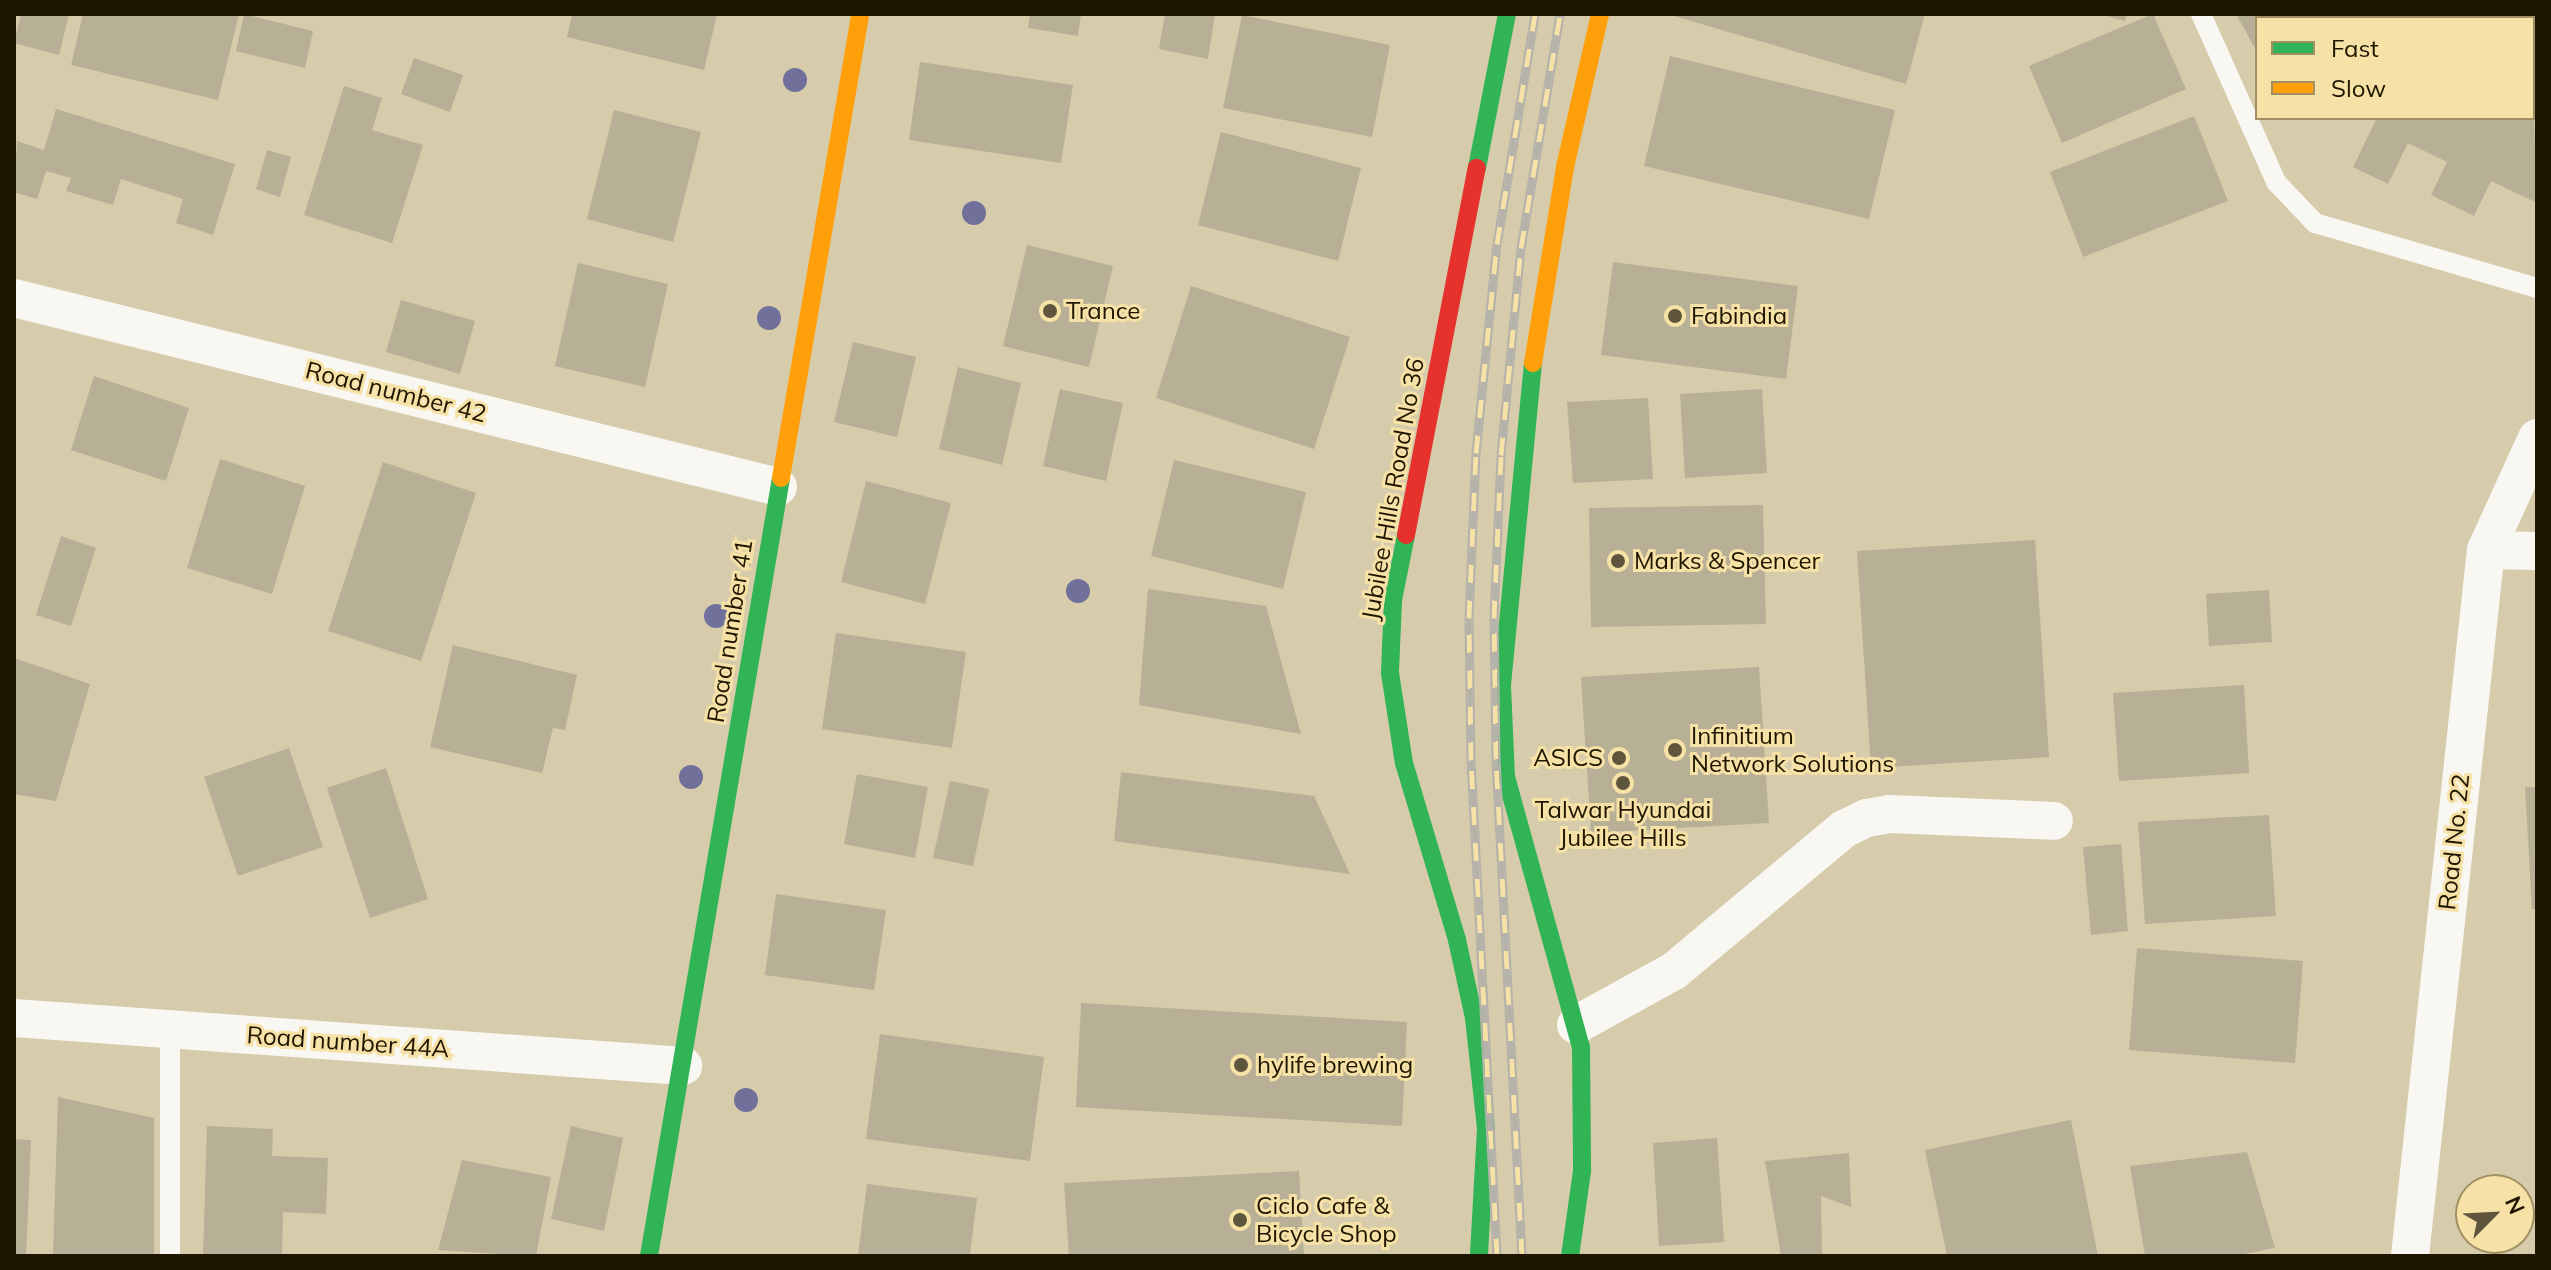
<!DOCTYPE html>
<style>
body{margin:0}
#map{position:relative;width:2551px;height:1270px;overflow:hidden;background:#d6cbab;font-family:Mulish,sans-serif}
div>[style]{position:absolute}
.building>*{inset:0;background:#b8b096}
.lane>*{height:20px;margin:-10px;padding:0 10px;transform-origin:10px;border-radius:10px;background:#f9f7f2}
.street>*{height:38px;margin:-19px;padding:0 19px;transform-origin:19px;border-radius:19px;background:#f9f7f2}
.fast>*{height:18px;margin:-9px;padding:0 9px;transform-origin:9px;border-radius:9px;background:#30b455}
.slow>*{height:18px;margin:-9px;padding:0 9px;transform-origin:9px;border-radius:9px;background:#ff9f0a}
.jam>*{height:18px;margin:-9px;padding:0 9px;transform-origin:9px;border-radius:9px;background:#e5322d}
.rail>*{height:9px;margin-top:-4.5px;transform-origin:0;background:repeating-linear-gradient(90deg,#f6e1a6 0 18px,#b5b2aa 0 36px);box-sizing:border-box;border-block:2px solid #b5b2aa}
.trees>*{width:24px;height:24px;margin:-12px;border-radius:50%;background:#71709a}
.dots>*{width:22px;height:22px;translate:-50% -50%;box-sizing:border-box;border:4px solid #f6e1a6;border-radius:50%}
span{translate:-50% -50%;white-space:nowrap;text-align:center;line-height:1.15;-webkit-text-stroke:6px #f6e1a6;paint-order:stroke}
.poi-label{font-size:24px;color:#1e1601}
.left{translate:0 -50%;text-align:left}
.right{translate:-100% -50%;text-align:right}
.street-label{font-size:24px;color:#1e1601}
.frame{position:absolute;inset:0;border:16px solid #1e1601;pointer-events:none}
.legend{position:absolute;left:2255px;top:16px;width:280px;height:104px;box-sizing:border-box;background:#f6e1a6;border:2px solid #a09064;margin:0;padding:10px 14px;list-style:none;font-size:24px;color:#1e1601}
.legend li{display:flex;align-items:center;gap:16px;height:40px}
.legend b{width:40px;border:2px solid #a09064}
.north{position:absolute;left:2455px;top:1174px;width:80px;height:80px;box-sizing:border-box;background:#f6e1a6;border:2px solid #a09064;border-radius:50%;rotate:66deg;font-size:22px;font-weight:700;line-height:32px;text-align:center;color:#1e1601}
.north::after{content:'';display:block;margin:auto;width:28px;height:36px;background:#5e553c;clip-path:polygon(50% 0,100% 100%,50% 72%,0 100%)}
</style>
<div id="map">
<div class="building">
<i style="clip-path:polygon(21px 14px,69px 14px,59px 55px,14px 43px)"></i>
<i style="clip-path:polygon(83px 14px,239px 14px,218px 100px,71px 65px)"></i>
<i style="clip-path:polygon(244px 14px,313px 31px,305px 68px,236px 51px)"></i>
<i style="clip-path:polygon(572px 14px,717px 14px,704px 70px,567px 37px)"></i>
<i style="clip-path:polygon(1030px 14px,1081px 14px,1078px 36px,1028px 28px)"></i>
<i style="clip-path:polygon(1165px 14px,1215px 14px,1208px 59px,1159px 49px)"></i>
<i style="clip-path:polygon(1667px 14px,1925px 14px,1906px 84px)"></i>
<i style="clip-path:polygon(2100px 14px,2127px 14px,2125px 21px)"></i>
<i style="clip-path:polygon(2153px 14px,2186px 89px,2062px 143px,2029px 66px)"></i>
<i style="clip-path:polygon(2236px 14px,2338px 14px,2340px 18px,2257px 18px,2257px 52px)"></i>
<i style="clip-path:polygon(1242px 15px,1390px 45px,1372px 137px,1223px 108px)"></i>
<i style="clip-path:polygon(1670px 56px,1895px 110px,1869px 219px,1644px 166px)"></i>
<i style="clip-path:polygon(414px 58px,463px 75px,450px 112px,401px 94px)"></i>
<i style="clip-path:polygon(920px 62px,1073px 85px,1061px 163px,909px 140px)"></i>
<i style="clip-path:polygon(2533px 78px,2537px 203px,2491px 181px,2474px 216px,2431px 195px,2447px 162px,2408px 143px,2388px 184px,2353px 167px,2377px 118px,2533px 118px)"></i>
<i style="clip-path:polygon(344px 86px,382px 98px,372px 130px,423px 145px,392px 243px,304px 215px)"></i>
<i style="clip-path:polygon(56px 109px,235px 164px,213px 235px,176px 223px,183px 199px,121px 179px,113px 205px,66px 191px,71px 178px,46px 171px,37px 199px,14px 192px,17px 141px,44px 150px)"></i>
<i style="clip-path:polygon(614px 110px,701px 132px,673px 242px,587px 219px)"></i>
<i style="clip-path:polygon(2194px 116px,2228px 201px,2083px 257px,2050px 172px)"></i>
<i style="clip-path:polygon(1221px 132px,1361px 168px,1338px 261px,1198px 225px)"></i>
<i style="clip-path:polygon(267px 150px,291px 157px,280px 197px,256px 189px)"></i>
<i style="clip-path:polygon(1027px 245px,1113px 266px,1089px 367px,1003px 346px)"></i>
<i style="clip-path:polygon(1613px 262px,1798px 286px,1786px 379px,1601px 355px)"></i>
<i style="clip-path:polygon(578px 263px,668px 284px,645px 387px,555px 366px)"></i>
<i style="clip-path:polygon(1191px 286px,1350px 337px,1314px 449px,1156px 398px)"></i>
<i style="clip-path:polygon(401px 300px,475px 321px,460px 374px,386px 352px)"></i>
<i style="clip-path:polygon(853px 342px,916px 357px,897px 437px,834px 422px)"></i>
<i style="clip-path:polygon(958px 367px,1021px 383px,1002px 465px,939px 449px)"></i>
<i style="clip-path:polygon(94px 376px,189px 408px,166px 481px,71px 450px)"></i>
<i style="clip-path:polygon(1060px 389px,1123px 403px,1106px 481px,1043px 466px)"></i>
<i style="clip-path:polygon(1762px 389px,1767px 473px,1685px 478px,1680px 394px)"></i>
<i style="clip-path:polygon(1648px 398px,1653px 479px,1573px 483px,1567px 402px)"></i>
<i style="clip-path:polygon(220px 459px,305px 486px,272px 594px,187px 568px)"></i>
<i style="clip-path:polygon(1174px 460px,1306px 492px,1283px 589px,1151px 556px)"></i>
<i style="clip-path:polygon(383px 462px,476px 493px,421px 661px,328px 631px)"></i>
<i style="clip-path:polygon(866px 481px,951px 503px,925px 604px,841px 582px)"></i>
<i style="clip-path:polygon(1763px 505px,1766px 624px,1591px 627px,1589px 508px)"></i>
<i style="clip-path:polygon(61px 536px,96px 548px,71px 626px,36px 615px)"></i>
<i style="clip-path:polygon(2035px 540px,2049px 757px,1871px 768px,1857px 551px)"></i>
<i style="clip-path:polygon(1148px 589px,1266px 606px,1301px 734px,1139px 705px)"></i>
<i style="clip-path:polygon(2269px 590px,2272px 642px,2209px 646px,2206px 594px)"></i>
<i style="clip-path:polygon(836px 633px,966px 652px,952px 748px,822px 729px)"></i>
<i style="clip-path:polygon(453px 645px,577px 675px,565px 730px,553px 728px,542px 773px,430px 747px)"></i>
<i style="clip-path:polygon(14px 658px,90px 684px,56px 801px,14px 794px)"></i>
<i style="clip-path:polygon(1759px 667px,1769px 823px,1591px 833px,1581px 677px)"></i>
<i style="clip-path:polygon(2244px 685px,2249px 773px,2119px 781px,2113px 693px)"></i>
<i style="clip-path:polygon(289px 748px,323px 847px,238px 876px,204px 777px)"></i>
<i style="clip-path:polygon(386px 768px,428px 899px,370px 918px,327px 788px)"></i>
<i style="clip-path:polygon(1121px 772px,1314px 796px,1350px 874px,1114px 841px)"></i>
<i style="clip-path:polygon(857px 774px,928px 787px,915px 858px,844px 844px)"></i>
<i style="clip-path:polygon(950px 781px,989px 789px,973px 866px,933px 858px)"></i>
<i style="clip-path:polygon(2525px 787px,2537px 787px,2537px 909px,2532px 909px)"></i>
<i style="clip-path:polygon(2269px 815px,2276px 916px,2145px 924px,2138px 822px)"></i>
<i style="clip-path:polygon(2121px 844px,2128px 931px,2091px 935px,2083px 847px)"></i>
<i style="clip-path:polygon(776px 894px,886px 910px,874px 990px,765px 975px)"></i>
<i style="clip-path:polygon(2137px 948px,2303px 961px,2295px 1063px,2129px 1050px)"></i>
<i style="clip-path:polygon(1081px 1003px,1407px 1022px,1402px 1126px,1076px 1107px)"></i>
<i style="clip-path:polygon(880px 1034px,1044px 1057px,1030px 1161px,866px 1139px)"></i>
<i style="clip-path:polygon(58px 1097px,154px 1118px,154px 1256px,53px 1256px)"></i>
<i style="clip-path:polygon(2071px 1120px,2098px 1256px,1947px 1256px,1925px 1150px)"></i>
<i style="clip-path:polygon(207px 1126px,273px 1129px,272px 1156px,328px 1158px,326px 1214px,283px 1212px,282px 1256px,203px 1256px)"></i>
<i style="clip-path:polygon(571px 1126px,623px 1138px,604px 1231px,551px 1219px)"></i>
<i style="clip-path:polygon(1717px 1138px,1724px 1242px,1659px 1246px,1653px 1143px)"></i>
<i style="clip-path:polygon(14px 1139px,31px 1140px,26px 1256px,14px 1256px)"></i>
<i style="clip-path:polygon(2247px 1152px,2275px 1248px,2233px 1256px,2145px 1256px,2130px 1166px)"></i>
<i style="clip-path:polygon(1849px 1153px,1851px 1207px,1821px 1196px,1822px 1256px,1781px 1256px,1765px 1161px)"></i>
<i style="clip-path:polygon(462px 1160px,551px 1177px,536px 1256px,438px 1250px)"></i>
<i style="clip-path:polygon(1299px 1171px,1304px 1256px,1069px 1256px,1064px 1183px)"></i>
<i style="clip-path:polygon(867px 1184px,977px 1198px,970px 1256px,858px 1256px)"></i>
</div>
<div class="lane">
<i style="left:2201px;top:14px;width:184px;rotate:65.9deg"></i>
<i style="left:2276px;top:182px;width:57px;rotate:46.4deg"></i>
<i style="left:2315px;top:223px;width:231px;rotate:16.3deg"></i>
<i style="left:170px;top:1256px;width:227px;rotate:-90deg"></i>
</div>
<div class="street">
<i style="left:14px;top:298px;width:787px;rotate:13.89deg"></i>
<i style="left:2486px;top:550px;width:51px;rotate:1.1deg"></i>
<i style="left:14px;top:1018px;width:671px;rotate:4.1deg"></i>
<i style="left:1576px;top:1025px;width:112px;rotate:-28.9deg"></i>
<i style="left:1674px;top:971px;width:222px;rotate:-39.9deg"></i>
<i style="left:1844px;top:829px;width:25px;rotate:-26deg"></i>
<i style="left:1867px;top:818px;width:23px;rotate:-10deg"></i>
<i style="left:1890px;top:814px;width:164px;rotate:2.4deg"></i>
<i style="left:2410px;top:1256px;width:710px;rotate:-83.86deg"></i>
<i style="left:2486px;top:550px;width:123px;rotate:-65.5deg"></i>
</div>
<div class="fast">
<i style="left:1477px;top:168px;width:157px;rotate:-79deg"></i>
<i style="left:1533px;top:363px;width:324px;rotate:95.5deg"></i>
<i style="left:1502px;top:686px;width:91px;rotate:87.5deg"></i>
<i style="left:1506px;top:777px;width:280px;rotate:74.5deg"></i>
<i style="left:1581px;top:1047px;width:124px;rotate:89.5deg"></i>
<i style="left:1582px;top:1171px;width:86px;rotate:98deg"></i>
<i style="left:1406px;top:535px;width:66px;rotate:101.3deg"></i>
<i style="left:1393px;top:600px;width:73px;rotate:92.4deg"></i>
<i style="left:1390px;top:673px;width:91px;rotate:81.2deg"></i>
<i style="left:1404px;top:763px;width:185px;rotate:73.3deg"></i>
<i style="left:1457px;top:940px;width:80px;rotate:77.7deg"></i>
<i style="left:1474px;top:1018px;width:112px;rotate:83.8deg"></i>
<i style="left:1486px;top:1129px;width:127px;rotate:93.2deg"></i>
<i style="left:649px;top:1256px;width:789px;rotate:-80.37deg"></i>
</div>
<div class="slow">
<i style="left:1533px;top:363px;width:199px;rotate:-80.7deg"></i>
<i style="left:1565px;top:167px;width:157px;rotate:-77.1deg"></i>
<i style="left:781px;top:478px;width:471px;rotate:-80.3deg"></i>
</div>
<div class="jam">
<i style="left:1406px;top:535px;width:374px;rotate:-79.1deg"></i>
</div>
<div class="rail">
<i style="left:1497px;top:1256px;width:497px;rotate:-93deg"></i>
<i style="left:1471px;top:760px;width:142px;rotate:-90.8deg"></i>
<i style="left:1469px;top:618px;width:165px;rotate:-87.6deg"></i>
<i style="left:1476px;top:453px;width:210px;rotate:-84.3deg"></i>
<i style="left:1497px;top:244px;width:233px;rotate:-80.6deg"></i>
<i style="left:1522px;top:1256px;width:498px;rotate:-93deg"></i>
<i style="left:1496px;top:759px;width:141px;rotate:-90.8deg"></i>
<i style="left:1494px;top:618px;width:163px;rotate:-87.5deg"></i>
<i style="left:1501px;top:455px;width:208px;rotate:-84.5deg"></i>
<i style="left:1521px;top:248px;width:237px;rotate:-80.5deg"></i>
</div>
<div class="trees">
<i style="left:795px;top:80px"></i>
<i style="left:974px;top:213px"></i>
<i style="left:769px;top:318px"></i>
<i style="left:1078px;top:591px"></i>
<i style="left:716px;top:616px"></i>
<i style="left:691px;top:777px"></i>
<i style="left:746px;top:1100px"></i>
</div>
<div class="dots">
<i style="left:1050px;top:311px;background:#5e553c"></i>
<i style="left:1675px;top:316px;background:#5e553c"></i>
<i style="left:1618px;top:561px;background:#5e553c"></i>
<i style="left:1675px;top:750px;background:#5e553c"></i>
<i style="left:1619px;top:758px;background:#5e553c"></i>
<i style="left:1623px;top:783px;background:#5e553c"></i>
<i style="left:1241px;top:1065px;background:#5e553c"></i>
<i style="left:1240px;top:1220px;background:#5e553c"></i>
</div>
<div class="poi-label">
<span class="left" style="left:1066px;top:311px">Trance</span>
<span class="left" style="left:1691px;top:316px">Fabindia</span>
<span class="left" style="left:1634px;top:561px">Marks &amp; Spencer</span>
<span class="left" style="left:1691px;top:750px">Infinitium<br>Network Solutions</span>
<span class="right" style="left:1603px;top:758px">ASICS</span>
<span style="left:1623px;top:824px">Talwar Hyundai<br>Jubilee Hills</span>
<span class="left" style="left:1257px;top:1065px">hylife brewing</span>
<span class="left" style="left:1256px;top:1220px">Ciclo Cafe &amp;<br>Bicycle Shop</span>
</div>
<div class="street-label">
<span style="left:396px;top:392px;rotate:14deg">Road number 42</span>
<span style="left:1393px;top:489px;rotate:-80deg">Jubilee Hills Road No 36</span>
<span style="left:730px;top:631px;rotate:-81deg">Road number 41</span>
<span style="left:2454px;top:842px;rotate:-84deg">Road No. 22</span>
<span style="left:348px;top:1042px;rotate:4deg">Road number 44A</span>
</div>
<div class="frame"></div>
<ul class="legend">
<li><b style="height:10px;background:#30b455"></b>Fast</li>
<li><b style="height:10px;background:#ff9f0a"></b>Slow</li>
</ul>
<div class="north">N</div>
</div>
